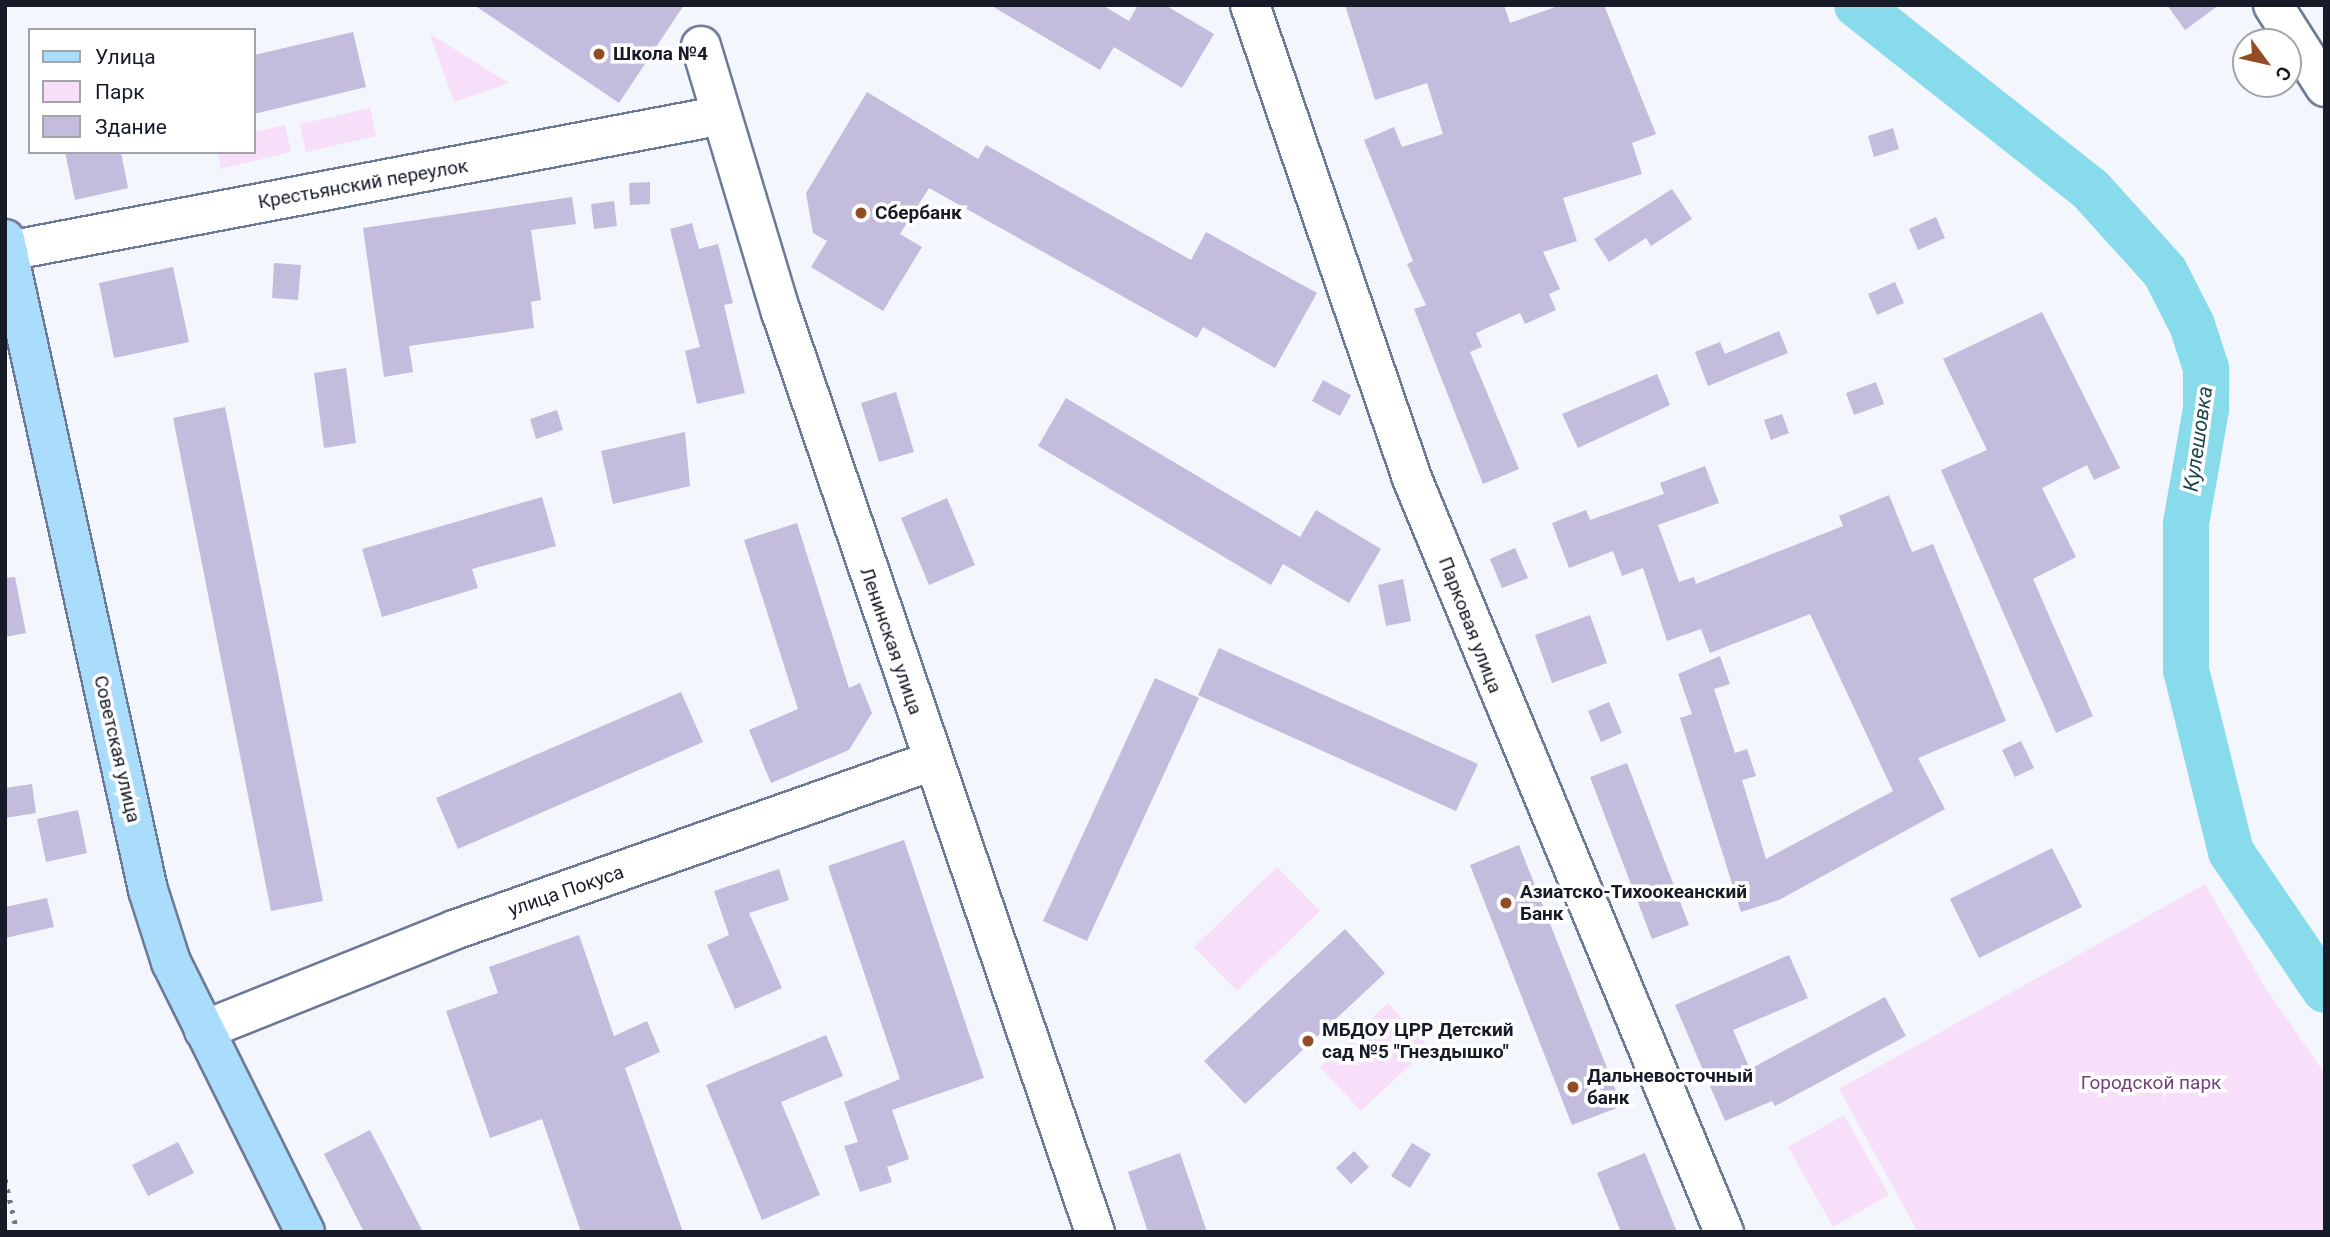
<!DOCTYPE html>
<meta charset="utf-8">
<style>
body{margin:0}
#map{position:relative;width:2330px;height:1237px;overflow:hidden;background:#f3f6fd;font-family:Roboto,sans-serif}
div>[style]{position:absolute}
.green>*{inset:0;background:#f7dffa}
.river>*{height:46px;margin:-23px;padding:0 23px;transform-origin:23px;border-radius:23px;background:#87dbea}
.building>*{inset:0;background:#c3bcdd}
.roads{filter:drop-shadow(2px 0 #6d7a97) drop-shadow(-2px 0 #6d7a97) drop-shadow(0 2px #6d7a97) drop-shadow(0 -2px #6d7a97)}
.minor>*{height:38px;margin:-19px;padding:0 19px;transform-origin:19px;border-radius:19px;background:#fff}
.major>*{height:38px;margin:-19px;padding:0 19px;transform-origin:19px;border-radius:19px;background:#aadcfc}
.rail>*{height:5px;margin-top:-2.5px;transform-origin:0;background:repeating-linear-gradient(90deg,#737781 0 3.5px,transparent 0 10.5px)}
.dots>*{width:19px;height:19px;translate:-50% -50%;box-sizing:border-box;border:4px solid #fff;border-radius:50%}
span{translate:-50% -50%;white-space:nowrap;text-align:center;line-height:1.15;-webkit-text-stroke:7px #fff;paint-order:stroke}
.poi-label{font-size:19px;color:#161b27;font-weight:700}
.left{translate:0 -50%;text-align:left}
.street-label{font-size:19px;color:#161b27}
.park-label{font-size:19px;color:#753f7c}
.water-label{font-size:21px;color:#1d454c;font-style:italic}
.frame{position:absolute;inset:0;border:7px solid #161b27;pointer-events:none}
.legend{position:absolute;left:28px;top:28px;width:228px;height:126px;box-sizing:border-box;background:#fff;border:2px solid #a2a4a9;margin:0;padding:9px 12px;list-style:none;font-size:21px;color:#161b27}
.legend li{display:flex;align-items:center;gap:14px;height:35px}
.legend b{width:35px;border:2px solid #a2a4a9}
.north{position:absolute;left:2232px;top:28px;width:70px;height:70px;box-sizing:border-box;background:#fff;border:2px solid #a2a4a9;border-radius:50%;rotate:123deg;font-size:19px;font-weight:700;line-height:28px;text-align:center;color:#161b27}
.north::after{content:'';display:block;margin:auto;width:24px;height:32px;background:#934d25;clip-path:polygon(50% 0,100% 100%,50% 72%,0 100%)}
</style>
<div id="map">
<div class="green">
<i style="clip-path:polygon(430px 34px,509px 83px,454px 102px)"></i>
<i style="clip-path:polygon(370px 108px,376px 136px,306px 152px,300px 124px)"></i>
<i style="clip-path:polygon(285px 125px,291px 152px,221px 169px,218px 152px,254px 152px,254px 132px)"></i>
<i style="clip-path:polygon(1277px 867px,1320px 911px,1237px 991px,1194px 947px)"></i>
<i style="clip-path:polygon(2205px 884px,2266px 989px,2325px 1074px,2325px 1232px,1918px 1232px,1839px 1089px)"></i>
<i style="clip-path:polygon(1388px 1003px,1429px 1047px,1361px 1111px,1320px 1067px)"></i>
<i style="clip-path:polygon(1844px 1115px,1889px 1195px,1833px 1227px,1788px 1147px)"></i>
</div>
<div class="river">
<i style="left:1857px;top:5px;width:298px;rotate:38.3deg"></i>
<i style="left:2091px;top:190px;width:110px;rotate:47.9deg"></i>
<i style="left:2165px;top:272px;width:59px;rotate:63deg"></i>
<i style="left:2192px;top:325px;width:45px;rotate:72deg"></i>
<i style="left:2206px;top:368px;width:41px;rotate:90deg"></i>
<i style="left:2206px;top:409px;width:117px;rotate:99.9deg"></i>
<i style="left:2186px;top:524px;width:146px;rotate:90deg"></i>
<i style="left:2186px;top:670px;width:187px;rotate:76.1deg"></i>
<i style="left:2231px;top:852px;width:167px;rotate:55.7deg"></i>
</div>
<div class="building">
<i style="clip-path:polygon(474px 5px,684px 5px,619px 103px)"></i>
<i style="clip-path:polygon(990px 5px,1102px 5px,1129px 21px,1138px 5px,1165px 5px,1214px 34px,1182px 88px,1114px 47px,1100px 70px)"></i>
<i style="clip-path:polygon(1345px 5px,1504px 5px,1510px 23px,1561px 5px,1604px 5px,1656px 134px,1632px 143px,1642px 174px,1563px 198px,1577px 241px,1543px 252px,1560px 289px,1549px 294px,1556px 310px,1525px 324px,1520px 313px,1476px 333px,1482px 347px,1470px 352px,1519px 469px,1483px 484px,1414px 309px,1426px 305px,1407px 264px,1413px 261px,1364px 140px,1394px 127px,1402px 147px,1443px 134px,1427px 83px,1375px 100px)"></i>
<i style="clip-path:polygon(2167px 5px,2219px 5px,2185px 30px)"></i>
<i style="clip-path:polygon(353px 32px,366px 87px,254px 114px,254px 55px)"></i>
<i style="clip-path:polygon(867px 92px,978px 159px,986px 145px,1191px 260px,1206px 232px,1317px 293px,1275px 368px,1203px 327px,1197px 338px,929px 188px,900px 234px,922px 247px,883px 311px,811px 267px,827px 241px,813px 233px,806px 193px)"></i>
<i style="clip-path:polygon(1893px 128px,1899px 149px,1874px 157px,1868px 136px)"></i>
<i style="clip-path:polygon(65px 152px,121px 152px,128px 188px,75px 200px)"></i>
<i style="clip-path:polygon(650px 182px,650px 204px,630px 205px,629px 183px)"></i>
<i style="clip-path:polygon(1672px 189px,1692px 219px,1651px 246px,1646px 238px,1609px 262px,1594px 239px)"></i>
<i style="clip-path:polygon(572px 197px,576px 224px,531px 230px,541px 300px,531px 302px,534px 328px,409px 346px,413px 372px,384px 377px,363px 228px)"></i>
<i style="clip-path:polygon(614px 201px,617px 226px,594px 229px,591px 204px)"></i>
<i style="clip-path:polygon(1936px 217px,1945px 238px,1918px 250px,1909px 229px)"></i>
<i style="clip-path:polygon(692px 223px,699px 249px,718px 244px,733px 303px,724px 305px,745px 393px,697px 404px,685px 351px,700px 347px,670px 229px)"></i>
<i style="clip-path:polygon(274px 263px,301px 265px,298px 300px,272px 298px)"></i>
<i style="clip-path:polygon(173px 267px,189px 342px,114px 358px,99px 283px)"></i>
<i style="clip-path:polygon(1895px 282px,1904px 303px,1877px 315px,1868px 294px)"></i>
<i style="clip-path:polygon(2042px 312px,2120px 468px,2094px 480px,2087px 465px,2042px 488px,2076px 557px,2033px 579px,2093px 716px,2056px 733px,1941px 470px,1987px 450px,1943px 359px)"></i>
<i style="clip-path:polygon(1779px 331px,1788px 353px,1708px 386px,1695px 352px,1720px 342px,1725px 354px)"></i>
<i style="clip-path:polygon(346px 368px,356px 443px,324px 448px,314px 373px)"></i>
<i style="clip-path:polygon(1657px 374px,1670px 405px,1578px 448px,1562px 414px)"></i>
<i style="clip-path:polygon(1323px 380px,1351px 395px,1340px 416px,1312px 401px)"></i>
<i style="clip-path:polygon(1876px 382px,1884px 404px,1854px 415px,1846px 393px)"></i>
<i style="clip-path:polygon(896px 392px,914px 452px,879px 462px,861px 403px)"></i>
<i style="clip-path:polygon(1066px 398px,1300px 537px,1316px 510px,1381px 549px,1349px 603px,1283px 564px,1271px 585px,1038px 446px)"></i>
<i style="clip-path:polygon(225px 407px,323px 901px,271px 911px,173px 418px)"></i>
<i style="clip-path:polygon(557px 410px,563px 430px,536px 439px,530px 419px)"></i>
<i style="clip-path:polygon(1782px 414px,1789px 433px,1771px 440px,1764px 420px)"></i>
<i style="clip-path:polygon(685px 432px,690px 486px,613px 504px,601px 451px)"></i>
<i style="clip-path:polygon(1705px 466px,1719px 503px,1658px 525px,1679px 582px,1694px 577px,1696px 584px,1843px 526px,1839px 516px,1889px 495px,1912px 552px,1933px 544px,2006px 721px,1918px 758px,1945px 809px,1779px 900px,1741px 912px,1680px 718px,1692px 714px,1678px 674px,1720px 656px,1730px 684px,1714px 689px,1735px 753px,1747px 749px,1756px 776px,1742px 780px,1766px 859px,1893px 791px,1810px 614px,1710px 653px,1701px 629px,1667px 641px,1643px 568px,1622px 576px,1613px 551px,1569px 568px,1552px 523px,1586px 510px,1590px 520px,1664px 494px,1660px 483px)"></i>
<i style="clip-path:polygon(542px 497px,556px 546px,472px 569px,478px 588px,382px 617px,362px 549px)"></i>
<i style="clip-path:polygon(947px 498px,975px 565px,929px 585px,901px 518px)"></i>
<i style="clip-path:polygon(797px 523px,849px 688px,860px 683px,872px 713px,849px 750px,771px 783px,749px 730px,798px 709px,744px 540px)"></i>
<i style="clip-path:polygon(1515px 548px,1528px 578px,1502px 588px,1490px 559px)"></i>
<i style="clip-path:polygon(15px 577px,26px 633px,5px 637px,5px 578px)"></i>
<i style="clip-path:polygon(1403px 579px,1411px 621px,1386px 626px,1378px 585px)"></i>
<i style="clip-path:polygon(1590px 615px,1607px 663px,1552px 683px,1535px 635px)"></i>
<i style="clip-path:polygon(1219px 648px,1478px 764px,1456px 811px,1198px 695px)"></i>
<i style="clip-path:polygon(1155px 678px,1199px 698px,1087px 941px,1043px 921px)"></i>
<i style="clip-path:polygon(681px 692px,703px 742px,458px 849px,436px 798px)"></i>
<i style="clip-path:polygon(1609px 702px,1622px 733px,1601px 742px,1588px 711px)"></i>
<i style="clip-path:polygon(2021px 741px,2034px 768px,2015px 777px,2002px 750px)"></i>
<i style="clip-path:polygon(1627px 763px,1689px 925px,1652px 939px,1590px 777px)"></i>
<i style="clip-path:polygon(32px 784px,36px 813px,5px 818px,5px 788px)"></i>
<i style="clip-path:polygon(78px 810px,87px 853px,46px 862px,37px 819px)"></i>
<i style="clip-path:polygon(904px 840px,984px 1078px,892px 1110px,909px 1159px,887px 1167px,892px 1182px,860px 1192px,844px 1146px,858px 1142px,844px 1102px,900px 1079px,828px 866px)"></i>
<i style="clip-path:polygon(1519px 845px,1622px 1106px,1572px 1125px,1470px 865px)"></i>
<i style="clip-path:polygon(2052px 848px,2082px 907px,1979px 958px,1950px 899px)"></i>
<i style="clip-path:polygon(779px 869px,789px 900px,749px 913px,782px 988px,735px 1009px,707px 945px,729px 935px,714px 891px)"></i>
<i style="clip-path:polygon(47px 898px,54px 927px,5px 938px,5px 907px)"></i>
<i style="clip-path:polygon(1345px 929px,1385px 973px,1245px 1104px,1204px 1061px)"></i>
<i style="clip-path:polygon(579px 935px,614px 1036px,647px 1021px,660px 1052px,625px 1068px,683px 1232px,581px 1232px,542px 1119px,490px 1138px,446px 1011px,498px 993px,489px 967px)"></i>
<i style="clip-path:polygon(1789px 955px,1808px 998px,1733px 1030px,1750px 1069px,1885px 997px,1906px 1036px,1775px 1106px,1772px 1101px,1725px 1121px,1675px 1005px)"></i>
<i style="clip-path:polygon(826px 1035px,843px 1076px,781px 1102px,820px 1195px,762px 1220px,706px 1085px)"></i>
<i style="clip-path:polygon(370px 1130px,423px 1232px,364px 1232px,324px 1154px)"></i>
<i style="clip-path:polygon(178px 1142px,194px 1173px,148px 1196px,132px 1165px)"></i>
<i style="clip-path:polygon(1412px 1143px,1431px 1154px,1410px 1188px,1391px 1176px)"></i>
<i style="clip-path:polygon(1354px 1151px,1369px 1167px,1351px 1184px,1336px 1168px)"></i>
<i style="clip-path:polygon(1180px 1153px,1207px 1232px,1148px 1232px,1128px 1172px)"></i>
<i style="clip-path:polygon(1645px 1153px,1677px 1232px,1621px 1232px,1597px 1173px)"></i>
</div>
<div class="roads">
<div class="minor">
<i style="left:1250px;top:5px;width:498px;rotate:71.1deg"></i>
<i style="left:1411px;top:476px;width:818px;rotate:67.51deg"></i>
<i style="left:2273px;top:5px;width:97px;rotate:57.6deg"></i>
<i style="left:701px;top:46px;width:278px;rotate:73.3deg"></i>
<i style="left:781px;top:312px;width:972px;rotate:71.16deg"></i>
<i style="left:8px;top:251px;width:723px;rotate:-10.77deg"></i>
<i style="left:204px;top:1030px;width:269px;rotate:-21.8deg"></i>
<i style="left:454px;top:930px;width:507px;rotate:-19.47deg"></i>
</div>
<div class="major">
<i style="left:5px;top:239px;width:667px;rotate:77.61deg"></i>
<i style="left:148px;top:890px;width:76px;rotate:72.3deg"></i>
<i style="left:171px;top:962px;width:301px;rotate:63.6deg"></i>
</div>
</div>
<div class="rail">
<i style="left:5px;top:1179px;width:54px;rotate:77.2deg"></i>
</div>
<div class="dots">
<i style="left:599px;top:54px;background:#934d25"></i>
<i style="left:861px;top:213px;background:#934d25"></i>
<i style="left:1506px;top:903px;background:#934d25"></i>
<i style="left:1308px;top:1041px;background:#934d25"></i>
<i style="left:1573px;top:1087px;background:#934d25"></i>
</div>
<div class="poi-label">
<span class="left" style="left:613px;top:54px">Школа №4</span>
<span class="left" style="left:875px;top:213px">Сбербанк</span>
<span class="left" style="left:1520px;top:903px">Азиатско-Тихоокеанский<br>Банк</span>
<span class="left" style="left:1322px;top:1041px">МБДОУ ЦРР Детский<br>сад №5 "Гнездышко"</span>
<span class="left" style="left:1587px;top:1087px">Дальневосточный<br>банк</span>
</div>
<div class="street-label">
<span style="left:363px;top:184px;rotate:-10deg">Крестьянский переулок</span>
<span style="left:1470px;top:625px;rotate:69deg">Парковая улица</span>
<span style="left:891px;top:641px;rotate:71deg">Ленинская улица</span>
<span style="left:117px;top:749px;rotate:77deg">Советская улица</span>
<span style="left:566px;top:891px;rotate:-19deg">улица Покуса</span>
</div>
<div class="park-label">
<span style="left:2151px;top:1083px">Городской парк</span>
</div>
<div class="water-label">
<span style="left:2198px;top:439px;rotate:-82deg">Кулешовка</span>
</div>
<div class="frame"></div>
<ul class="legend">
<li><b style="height:9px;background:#aadcfc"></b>Улица</li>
<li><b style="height:19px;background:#f7dffa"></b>Парк</li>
<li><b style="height:19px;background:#c3bcdd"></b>Здание</li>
</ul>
<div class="north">С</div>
</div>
